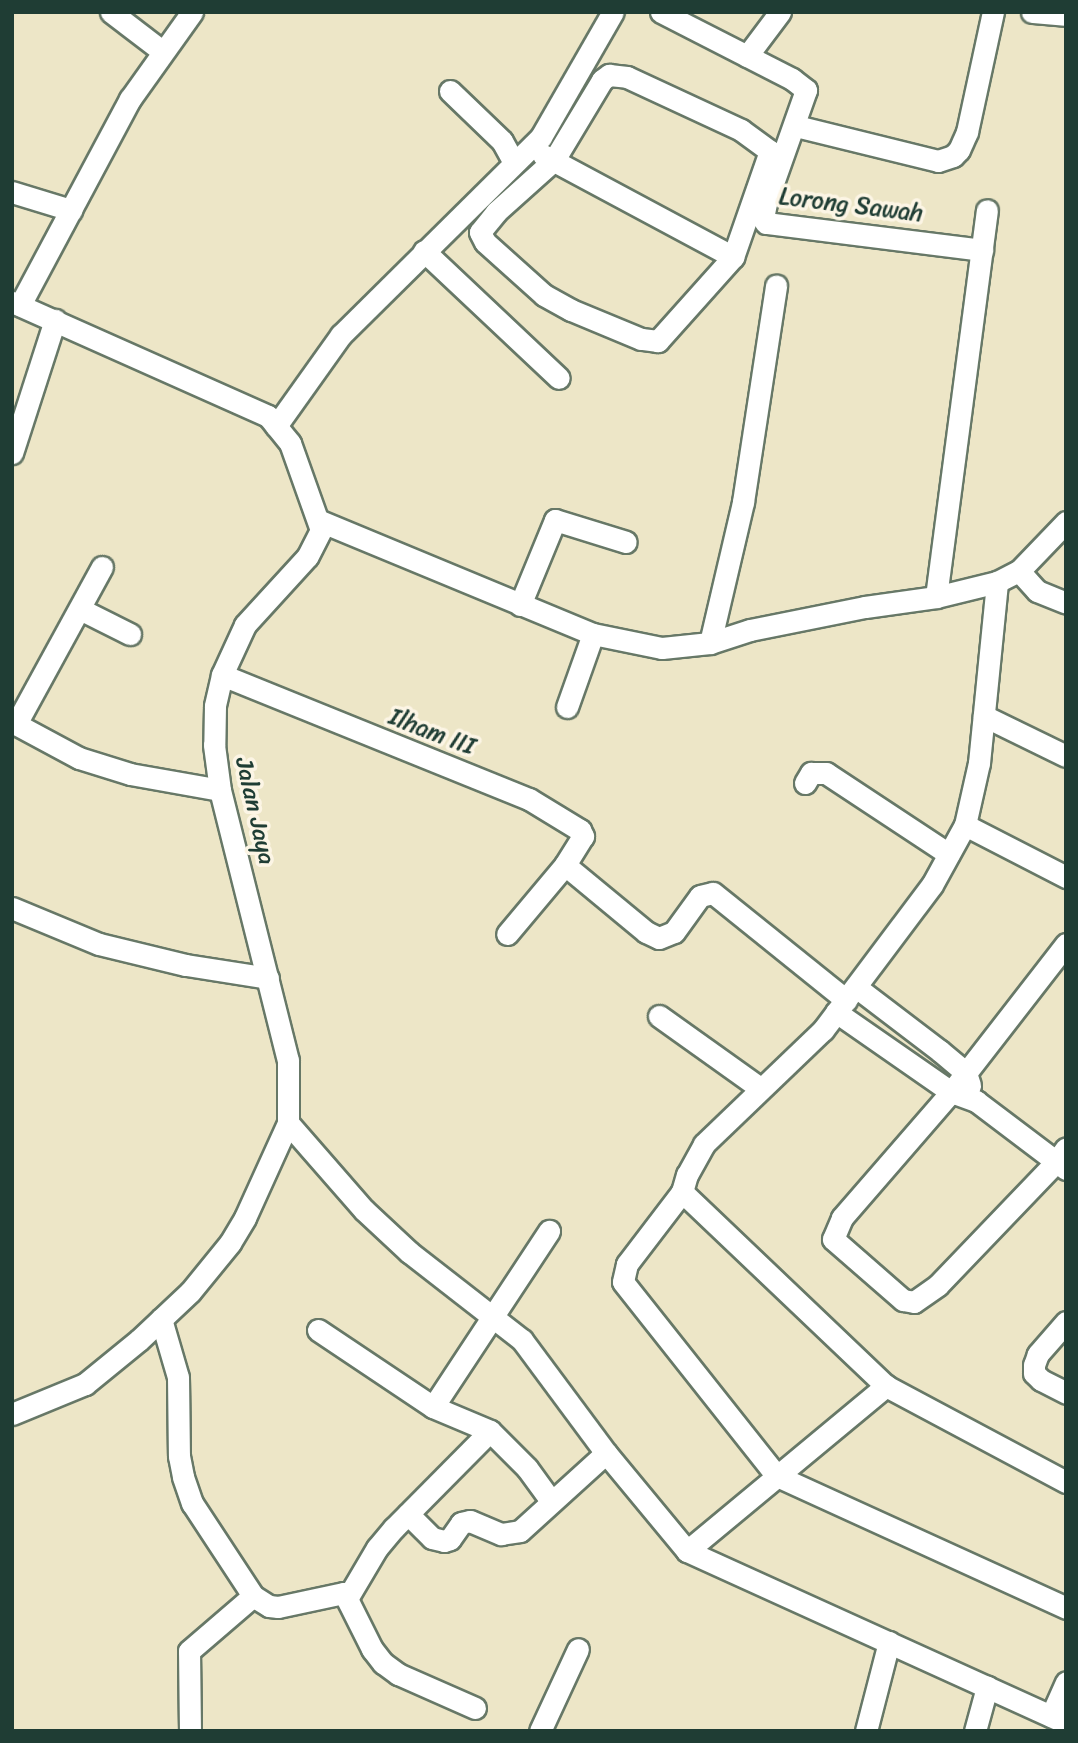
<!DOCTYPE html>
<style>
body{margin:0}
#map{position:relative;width:1078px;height:1743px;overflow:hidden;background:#ede6c7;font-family:Sriracha,sans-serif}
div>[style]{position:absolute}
.roads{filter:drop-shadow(2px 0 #677867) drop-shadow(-2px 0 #677867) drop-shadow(0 2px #677867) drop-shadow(0 -2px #677867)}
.minor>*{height:21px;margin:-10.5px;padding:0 10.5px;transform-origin:10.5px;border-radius:10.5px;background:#fff}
span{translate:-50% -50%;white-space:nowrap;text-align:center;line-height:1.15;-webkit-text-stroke:7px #fcf5e5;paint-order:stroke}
.street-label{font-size:24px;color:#1f3d34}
.frame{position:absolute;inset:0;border:14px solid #1f3d34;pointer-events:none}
</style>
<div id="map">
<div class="roads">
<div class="minor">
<i style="left:111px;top:12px;width:64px;rotate:37.4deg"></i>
<i style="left:661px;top:12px;width:147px;rotate:27.1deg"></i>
<i style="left:792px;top:79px;width:18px;rotate:38deg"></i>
<i style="left:806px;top:90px;width:120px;rotate:109.5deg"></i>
<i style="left:766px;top:203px;width:16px;rotate:101deg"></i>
<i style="left:763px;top:219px;width:5px;rotate:53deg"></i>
<i style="left:766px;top:223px;width:218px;rotate:7.1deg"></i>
<i style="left:1032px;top:12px;width:34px;rotate:5deg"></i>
<i style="left:747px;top:56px;width:55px;rotate:-53.1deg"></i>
<i style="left:609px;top:75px;width:18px;rotate:6deg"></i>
<i style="left:627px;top:77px;width:126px;rotate:24.9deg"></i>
<i style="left:741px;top:130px;width:36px;rotate:36deg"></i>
<i style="left:770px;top:151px;width:112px;rotate:109.2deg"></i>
<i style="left:733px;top:257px;width:113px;rotate:131.8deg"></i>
<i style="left:658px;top:341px;width:17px;rotate:-173deg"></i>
<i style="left:641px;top:339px;width:76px;rotate:-157.5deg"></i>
<i style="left:571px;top:310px;width:31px;rotate:-151deg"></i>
<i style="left:544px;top:295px;width:79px;rotate:-138.1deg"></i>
<i style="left:485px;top:242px;width:11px;rotate:-117deg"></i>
<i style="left:480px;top:232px;width:26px;rotate:-51deg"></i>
<i style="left:496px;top:212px;width:78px;rotate:-41.9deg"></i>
<i style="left:554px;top:160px;width:93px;rotate:-59deg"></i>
<i style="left:602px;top:80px;width:9px;rotate:-36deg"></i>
<i style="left:450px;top:91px;width:72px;rotate:43.9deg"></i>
<i style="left:502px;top:141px;width:25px;rotate:61deg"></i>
<i style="left:796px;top:126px;width:146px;rotate:13.8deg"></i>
<i style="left:938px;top:161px;width:16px;rotate:-18deg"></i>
<i style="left:953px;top:156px;width:8px;rotate:-45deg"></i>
<i style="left:959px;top:150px;width:20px;rotate:-66deg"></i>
<i style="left:967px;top:132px;width:123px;rotate:-77.8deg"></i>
<i style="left:543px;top:155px;width:216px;rotate:28.2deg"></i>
<i style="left:12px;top:192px;width:62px;rotate:17deg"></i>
<i style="left:424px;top:251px;width:185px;rotate:43.3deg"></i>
<i style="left:12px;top:302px;width:280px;rotate:24deg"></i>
<i style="left:268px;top:416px;width:35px;rotate:51deg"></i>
<i style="left:290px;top:443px;width:92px;rotate:70.4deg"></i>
<i style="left:321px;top:530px;width:30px;rotate:117deg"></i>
<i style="left:307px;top:557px;width:92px;rotate:132.4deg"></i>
<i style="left:245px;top:625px;width:55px;rotate:114.7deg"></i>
<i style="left:222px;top:675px;width:32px;rotate:103deg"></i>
<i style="left:215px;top:706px;width:39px;rotate:91deg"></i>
<i style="left:214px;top:745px;width:45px;rotate:82.4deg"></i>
<i style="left:220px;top:790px;width:278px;rotate:75.9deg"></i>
<i style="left:288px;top:1060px;width:63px;rotate:90deg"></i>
<i style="left:288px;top:1123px;width:104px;rotate:114.4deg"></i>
<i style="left:245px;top:1218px;width:29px;rotate:121deg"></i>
<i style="left:230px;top:1243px;width:63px;rotate:129.2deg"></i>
<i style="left:190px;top:1292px;width:70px;rotate:136.7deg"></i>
<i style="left:139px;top:1340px;width:70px;rotate:140.8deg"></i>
<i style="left:85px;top:1384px;width:79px;rotate:157.7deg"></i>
<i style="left:20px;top:305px;width:234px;rotate:-61.9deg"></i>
<i style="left:130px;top:99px;width:107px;rotate:-54.5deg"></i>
<i style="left:276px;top:426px;width:112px;rotate:-54.5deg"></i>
<i style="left:341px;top:335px;width:281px;rotate:-44.7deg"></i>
<i style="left:541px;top:137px;width:144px;rotate:-60.1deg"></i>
<i style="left:12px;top:453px;width:140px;rotate:-72.1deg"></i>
<i style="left:320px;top:521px;width:295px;rotate:22.5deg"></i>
<i style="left:593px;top:634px;width:70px;rotate:11.5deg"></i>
<i style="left:662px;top:648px;width:48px;rotate:-5.9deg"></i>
<i style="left:710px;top:643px;width:42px;rotate:-18deg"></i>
<i style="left:750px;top:630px;width:117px;rotate:-11.3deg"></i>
<i style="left:865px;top:607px;width:72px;rotate:-8deg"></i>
<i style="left:936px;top:597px;width:63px;rotate:-13.8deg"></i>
<i style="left:997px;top:582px;width:25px;rotate:-27deg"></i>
<i style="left:1019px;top:571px;width:68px;rotate:-46.2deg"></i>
<i style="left:1019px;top:571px;width:27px;rotate:48deg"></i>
<i style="left:1037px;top:591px;width:31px;rotate:22deg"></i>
<i style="left:936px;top:597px;width:390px;rotate:-82.5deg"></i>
<i style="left:520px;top:605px;width:92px;rotate:-67.6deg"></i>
<i style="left:555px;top:520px;width:74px;rotate:17.2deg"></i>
<i style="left:80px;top:609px;width:56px;rotate:26.6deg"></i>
<i style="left:710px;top:643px;width:145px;rotate:-76.8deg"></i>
<i style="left:743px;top:502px;width:219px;rotate:-81.3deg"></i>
<i style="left:222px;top:675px;width:331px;rotate:22deg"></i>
<i style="left:529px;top:799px;width:60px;rotate:31.3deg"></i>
<i style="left:580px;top:830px;width:7px;rotate:63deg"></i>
<i style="left:583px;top:836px;width:34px;rotate:122deg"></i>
<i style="left:565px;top:865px;width:90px;rotate:130deg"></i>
<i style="left:567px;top:707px;width:77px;rotate:-70.4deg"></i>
<i style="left:984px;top:716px;width:91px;rotate:26deg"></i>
<i style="left:12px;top:722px;width:76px;rotate:28.2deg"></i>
<i style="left:79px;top:758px;width:53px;rotate:17.4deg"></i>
<i style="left:130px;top:774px;width:91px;rotate:10.1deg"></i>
<i style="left:16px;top:724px;width:179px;rotate:-61.3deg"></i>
<i style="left:805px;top:783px;width:12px;rotate:-59deg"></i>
<i style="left:811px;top:773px;width:15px"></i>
<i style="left:826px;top:773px;width:147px;rotate:33.4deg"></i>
<i style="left:965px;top:825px;width:114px;rotate:27.2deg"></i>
<i style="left:565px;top:865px;width:105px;rotate:39.6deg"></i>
<i style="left:646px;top:932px;width:14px;rotate:25deg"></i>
<i style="left:659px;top:938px;width:16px;rotate:-22deg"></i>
<i style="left:674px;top:932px;width:44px;rotate:-54.2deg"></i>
<i style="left:700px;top:896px;width:13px;rotate:-13deg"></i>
<i style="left:713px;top:893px;width:171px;rotate:38.8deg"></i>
<i style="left:12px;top:908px;width:94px;rotate:22.5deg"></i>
<i style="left:99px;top:944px;width:89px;rotate:13.6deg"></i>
<i style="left:186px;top:965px;width:83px;rotate:9deg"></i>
<i style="left:1066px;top:944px;width:187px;rotate:127.8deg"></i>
<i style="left:951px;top:1092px;width:167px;rotate:130.9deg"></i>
<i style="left:842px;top:1218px;width:23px;rotate:113deg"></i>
<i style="left:833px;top:1239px;width:93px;rotate:41.1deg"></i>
<i style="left:903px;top:1300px;width:11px;rotate:10deg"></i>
<i style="left:914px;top:1302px;width:29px;rotate:-35deg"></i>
<i style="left:938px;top:1285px;width:170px;rotate:-46.2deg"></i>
<i style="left:1056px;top:1162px;width:17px;rotate:-54deg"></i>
<i style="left:856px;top:987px;width:106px;rotate:37.3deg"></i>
<i style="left:940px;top:1051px;width:34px;rotate:40deg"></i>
<i style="left:966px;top:1073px;width:13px;rotate:72deg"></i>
<i style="left:836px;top:1012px;width:140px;rotate:34.8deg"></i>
<i style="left:951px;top:1092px;width:27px;rotate:20deg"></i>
<i style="left:976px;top:1101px;width:113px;rotate:37.1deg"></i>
<i style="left:659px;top:1016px;width:124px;rotate:35.5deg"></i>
<i style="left:288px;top:1123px;width:116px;rotate:48.9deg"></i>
<i style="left:364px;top:1210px;width:62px;rotate:43deg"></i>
<i style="left:409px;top:1252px;width:143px;rotate:37.9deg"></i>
<i style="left:522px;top:1340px;width:141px;rotate:53.4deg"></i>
<i style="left:606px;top:1453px;width:127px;rotate:50.4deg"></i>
<i style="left:687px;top:1551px;width:259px;rotate:-39.7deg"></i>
<i style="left:886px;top:1386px;width:204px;rotate:28.1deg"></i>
<i style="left:682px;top:1192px;width:91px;rotate:127.4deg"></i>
<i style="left:627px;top:1264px;width:18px;rotate:103deg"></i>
<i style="left:623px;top:1282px;width:248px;rotate:51.6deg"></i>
<i style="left:777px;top:1476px;width:318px;rotate:24.5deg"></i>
<i style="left:161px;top:1319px;width:60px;rotate:73.7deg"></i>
<i style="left:178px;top:1377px;width:79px;rotate:89.3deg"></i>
<i style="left:179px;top:1456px;width:21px;rotate:79deg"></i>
<i style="left:183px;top:1477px;width:28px;rotate:71deg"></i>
<i style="left:192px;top:1503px;width:111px;rotate:56.7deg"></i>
<i style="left:253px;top:1596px;width:19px;rotate:32deg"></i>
<i style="left:269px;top:1606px;width:9px;rotate:6deg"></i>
<i style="left:278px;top:1607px;width:67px;rotate:-12deg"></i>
<i style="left:344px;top:1593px;width:63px;rotate:63.4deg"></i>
<i style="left:372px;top:1649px;width:18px;rotate:52deg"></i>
<i style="left:383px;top:1663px;width:19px;rotate:36deg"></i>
<i style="left:398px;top:1674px;width:84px;rotate:23.8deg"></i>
<i style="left:1066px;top:1322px;width:43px;rotate:131.2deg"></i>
<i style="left:1038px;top:1354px;width:12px;rotate:110deg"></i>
<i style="left:1034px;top:1365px;width:8px;rotate:90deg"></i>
<i style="left:1034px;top:1373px;width:10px;rotate:45deg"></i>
<i style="left:1041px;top:1380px;width:28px;rotate:27deg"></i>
<i style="left:318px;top:1330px;width:138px;rotate:33.8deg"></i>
<i style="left:433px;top:1407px;width:211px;rotate:-56.6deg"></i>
<i style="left:886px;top:1386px;width:282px;rotate:-136.4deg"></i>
<i style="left:682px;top:1192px;width:18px;rotate:-74deg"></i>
<i style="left:687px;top:1175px;width:35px;rotate:-61deg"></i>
<i style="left:704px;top:1144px;width:165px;rotate:-43.8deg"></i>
<i style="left:823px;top:1030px;width:181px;rotate:-53.1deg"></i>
<i style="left:932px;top:885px;width:68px;rotate:-61.2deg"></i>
<i style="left:965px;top:825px;width:64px;rotate:-77.3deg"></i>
<i style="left:979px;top:763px;width:182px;rotate:-84.3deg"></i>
<i style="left:433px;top:1407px;width:62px;rotate:22.8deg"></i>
<i style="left:490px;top:1431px;width:52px;rotate:45deg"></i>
<i style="left:527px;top:1468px;width:41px;rotate:54deg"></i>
<i style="left:408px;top:1514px;width:34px;rotate:45deg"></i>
<i style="left:432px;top:1538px;width:12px;rotate:14deg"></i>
<i style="left:444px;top:1541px;width:6px;rotate:-18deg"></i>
<i style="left:450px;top:1539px;width:19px;rotate:-55deg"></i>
<i style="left:461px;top:1523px;width:9px;rotate:-13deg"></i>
<i style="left:470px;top:1521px;width:34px;rotate:23deg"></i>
<i style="left:501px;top:1534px;width:19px;rotate:-9deg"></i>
<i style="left:520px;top:1531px;width:116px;rotate:-42.2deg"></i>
<i style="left:687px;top:1551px;width:416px;rotate:24.4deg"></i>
<i style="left:348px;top:1597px;width:57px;rotate:-59.4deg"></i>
<i style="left:377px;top:1548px;width:26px;rotate:-50deg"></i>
<i style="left:394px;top:1528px;width:136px;rotate:-45.3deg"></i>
<i style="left:1051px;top:1716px;width:37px;rotate:-66deg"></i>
<i style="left:190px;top:1731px;width:80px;rotate:-90.7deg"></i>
<i style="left:189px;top:1651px;width:84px;rotate:-40.7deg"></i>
<i style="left:540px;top:1731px;width:90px;rotate:-65.1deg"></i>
<i style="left:866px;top:1731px;width:92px;rotate:-75.5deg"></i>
<i style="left:975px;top:1731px;width:46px;rotate:-74.7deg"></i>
</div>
</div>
<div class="street-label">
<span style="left:851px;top:205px;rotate:7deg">Lorong Sawah</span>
<span style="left:432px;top:732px;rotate:21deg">Ilham III</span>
<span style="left:255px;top:811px;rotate:77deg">Jalan Jaya</span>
</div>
<div class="frame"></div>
</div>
